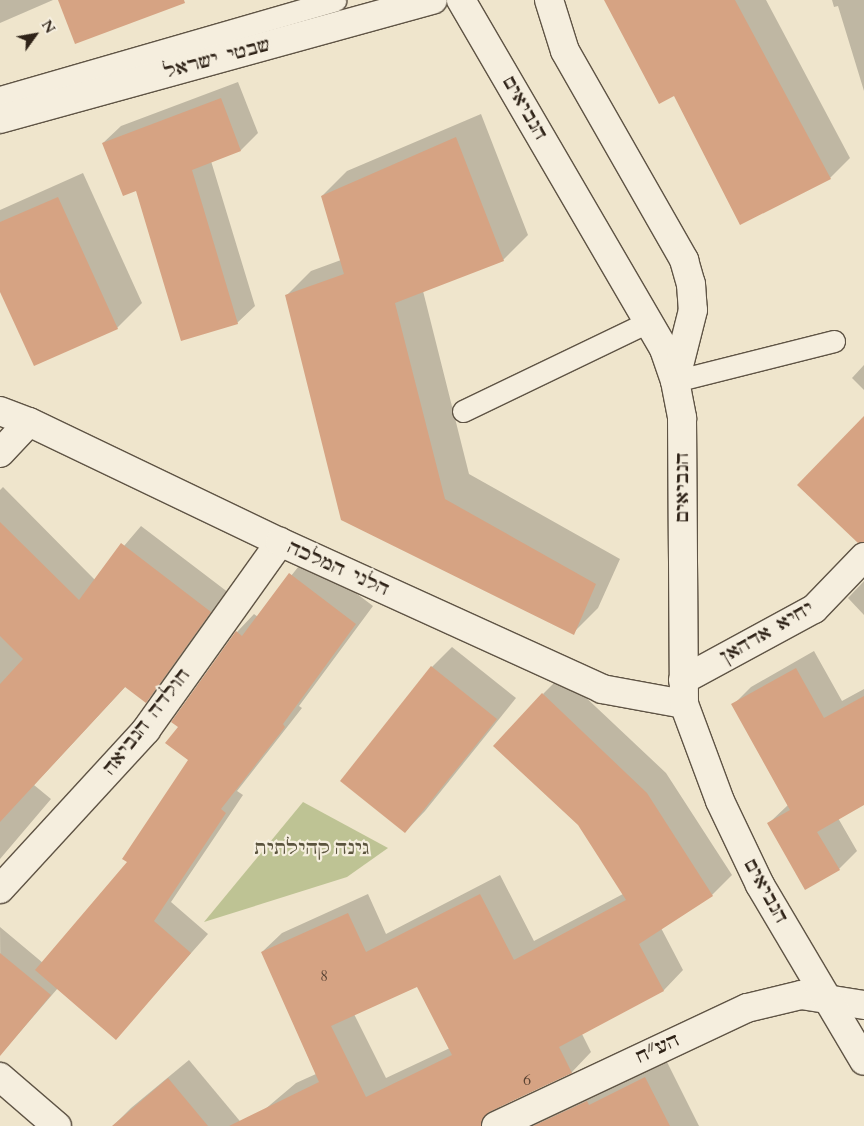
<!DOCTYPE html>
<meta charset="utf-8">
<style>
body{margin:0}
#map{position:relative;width:864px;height:1126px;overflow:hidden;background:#efe5cc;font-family:Cardo,"Frank Ruhl Libre",serif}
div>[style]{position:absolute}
.green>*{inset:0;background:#bec394}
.shadow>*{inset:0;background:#0003}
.building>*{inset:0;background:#d6a383}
.roads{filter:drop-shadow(1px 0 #5f5445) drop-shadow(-1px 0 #5f5445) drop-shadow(0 1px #5f5445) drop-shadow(0 -1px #5f5445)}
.service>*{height:21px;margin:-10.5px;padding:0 10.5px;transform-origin:10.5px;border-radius:10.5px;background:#f5eede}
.pedestrian>*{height:28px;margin:-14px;padding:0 14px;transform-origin:14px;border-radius:14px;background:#f5eede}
.minor>*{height:28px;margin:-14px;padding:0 14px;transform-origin:14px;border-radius:14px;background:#f5eede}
.tertiary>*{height:28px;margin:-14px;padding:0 14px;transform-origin:14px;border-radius:14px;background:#f5eede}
span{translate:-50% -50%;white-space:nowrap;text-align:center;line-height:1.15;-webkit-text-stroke:4.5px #f5eede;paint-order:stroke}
.number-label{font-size:16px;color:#594333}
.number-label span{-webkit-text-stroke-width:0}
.street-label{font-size:19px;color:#2f2318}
.park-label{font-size:19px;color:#5a533d;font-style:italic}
.north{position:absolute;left:10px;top:10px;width:50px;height:50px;-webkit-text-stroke:4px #f5eede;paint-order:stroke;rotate:58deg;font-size:14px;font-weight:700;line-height:20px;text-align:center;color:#2f2318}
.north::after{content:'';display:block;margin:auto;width:18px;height:22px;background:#2f2318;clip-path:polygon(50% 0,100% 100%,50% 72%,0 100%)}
</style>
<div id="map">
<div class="green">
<i style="clip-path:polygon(303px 802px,388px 848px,347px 877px,204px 922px)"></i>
</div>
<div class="shadow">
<i style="clip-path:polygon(0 0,53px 0,0 23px)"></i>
<i style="clip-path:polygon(605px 0,766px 0,850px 158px,830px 178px,674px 94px)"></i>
<i style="clip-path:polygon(832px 0,864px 0,864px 91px,838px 6px,834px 7px)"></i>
<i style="clip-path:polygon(238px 82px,258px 133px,241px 150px,211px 161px,255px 306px,237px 323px,103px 143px,121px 126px)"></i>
<i style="clip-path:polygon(481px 114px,528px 235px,503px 260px,423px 291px,469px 474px,620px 559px,598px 608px,573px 633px,343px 519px,286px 296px,311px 271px,341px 260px,322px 196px,347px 171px)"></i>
<i style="clip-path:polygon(83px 173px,142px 303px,117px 328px,0 288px,0 210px)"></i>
<i style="clip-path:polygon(864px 365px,864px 390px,852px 378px)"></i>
<i style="clip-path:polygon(3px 487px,95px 580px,141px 526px,229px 593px,165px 682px,146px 701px,126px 686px,34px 785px,51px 799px,0 859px,0 490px)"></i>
<i style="clip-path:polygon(307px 556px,373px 606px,299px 706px,302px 708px,237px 791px,243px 795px,171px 902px,208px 934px,116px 1038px,58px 988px,1px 1054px,0 927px,43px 963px,129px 862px,190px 760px,179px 726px,237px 632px,254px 614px,258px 617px)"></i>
<i style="clip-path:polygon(864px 581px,864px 615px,848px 598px)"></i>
<i style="clip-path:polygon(452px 647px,516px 698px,425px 811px,405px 832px,342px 780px,432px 667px)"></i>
<i style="clip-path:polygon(814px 651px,842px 701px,864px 689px,864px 803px,838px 818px,857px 851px,839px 869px,769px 823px,788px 805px,733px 705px,751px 687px)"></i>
<i style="clip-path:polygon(evenodd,562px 675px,666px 773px,732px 875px,712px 895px,661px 928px,683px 970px,664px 990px,582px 1034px,591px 1052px,572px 1072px,500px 1106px,506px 1119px,665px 1058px,699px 1126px,245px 1126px,296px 1083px,316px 1074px,262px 952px,282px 933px,368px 894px,386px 934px,500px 875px,534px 941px,623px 894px,543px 694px,562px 675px,418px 986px,450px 1048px,386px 1078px,354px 1014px,418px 986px)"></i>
<i style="clip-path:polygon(189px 1060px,244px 1126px,113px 1126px,131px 1108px)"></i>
</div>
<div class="building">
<i style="clip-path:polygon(58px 0,184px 0,185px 3px,75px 44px)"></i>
<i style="clip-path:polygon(604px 0,735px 0,831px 179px,740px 225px,674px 96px,659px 104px)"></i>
<i style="clip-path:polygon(221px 98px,241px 151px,192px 170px,238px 324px,181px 341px,136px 191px,123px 196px,102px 143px)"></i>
<i style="clip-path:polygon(456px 137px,504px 261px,395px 303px,445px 499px,596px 584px,574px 635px,341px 520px,285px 295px,344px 274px,321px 196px)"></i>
<i style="clip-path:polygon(58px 197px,118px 329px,34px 366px,0 292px,0 222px)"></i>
<i style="clip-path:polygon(864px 416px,864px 542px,858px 543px,797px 485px)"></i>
<i style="clip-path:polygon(0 522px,79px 600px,121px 543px,211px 612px,146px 703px,125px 687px,0 822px,0 684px,23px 659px,0 636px)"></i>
<i style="clip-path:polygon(289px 573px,356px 624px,283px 724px,285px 727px,221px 809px,226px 813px,154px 921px,191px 953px,116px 1040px,35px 970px,127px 862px,122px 859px,188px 760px,165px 743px,178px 727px,171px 722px,236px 631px,242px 636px)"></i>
<i style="clip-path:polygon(431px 666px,497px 719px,405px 833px,340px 781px)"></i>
<i style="clip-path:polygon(796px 668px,824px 718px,864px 696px,864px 805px,817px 832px,840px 870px,805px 890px,767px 823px,790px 810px,731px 704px)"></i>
<i style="clip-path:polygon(evenodd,542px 693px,647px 793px,713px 896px,639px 944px,664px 991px,559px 1047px,572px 1073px,489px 1112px,481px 1126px,229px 1126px,319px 1082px,261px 952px,348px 913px,366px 952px,480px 894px,514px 960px,626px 900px,578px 825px,493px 746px,542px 693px,417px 987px,452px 1055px,366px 1097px,331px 1026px,417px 987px)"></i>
<i style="clip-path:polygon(0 953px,51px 995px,0 1056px)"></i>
<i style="clip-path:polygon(645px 1077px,670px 1126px,533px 1126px,587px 1101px,589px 1105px)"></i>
<i style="clip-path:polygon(168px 1078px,208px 1126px,112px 1126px)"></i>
</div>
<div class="roads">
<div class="service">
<i style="left:0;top:97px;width:349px;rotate:-16.1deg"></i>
<i style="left:675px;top:381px;width:164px;rotate:-14.1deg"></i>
<i style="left:463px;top:411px;width:205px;rotate:-25.7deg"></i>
</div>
<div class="pedestrian">
<i style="left:683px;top:680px;width:149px;rotate:-28.5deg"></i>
<i style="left:814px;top:609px;width:72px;rotate:-46.1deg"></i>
<i style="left:0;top:889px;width:216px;rotate:-47.4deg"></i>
<i style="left:146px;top:730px;width:231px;rotate:-54.5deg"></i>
</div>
<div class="minor">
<i style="left:0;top:411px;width:31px;rotate:21deg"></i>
<i style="left:29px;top:422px;width:278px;rotate:25.6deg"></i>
<i style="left:280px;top:542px;width:354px;rotate:24.5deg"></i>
<i style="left:602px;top:689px;width:83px;rotate:10.4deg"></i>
<i style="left:0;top:453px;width:42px;rotate:-46.9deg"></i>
<i style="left:0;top:1077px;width:75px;rotate:40.7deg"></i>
<i style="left:496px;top:1126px;width:277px;rotate:-25.2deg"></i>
<i style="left:747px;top:1008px;width:56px;rotate:-13.5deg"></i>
<i style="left:801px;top:995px;width:64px;rotate:9deg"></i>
</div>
<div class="tertiary">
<i style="left:461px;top:0;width:404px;rotate:59.8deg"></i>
<i style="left:664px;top:349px;width:34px;rotate:71deg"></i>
<i style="left:675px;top:381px;width:38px;rotate:79deg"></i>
<i style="left:682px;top:418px;width:286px;rotate:89.6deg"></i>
<i style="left:684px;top:704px;width:103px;rotate:69.6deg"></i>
<i style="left:720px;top:801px;width:93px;rotate:64.5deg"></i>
<i style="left:760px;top:885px;width:204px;rotate:59.4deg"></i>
<i style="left:549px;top:0;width:53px;rotate:72.6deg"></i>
<i style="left:565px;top:51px;width:241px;rotate:60.3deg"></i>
<i style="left:684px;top:260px;width:25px;rotate:74deg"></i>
<i style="left:691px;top:284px;width:26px;rotate:86deg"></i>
<i style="left:693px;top:310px;width:73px;rotate:104.2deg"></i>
<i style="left:0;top:119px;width:449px;rotate:-15.4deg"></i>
</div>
</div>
<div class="number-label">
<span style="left:324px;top:976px">8</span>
<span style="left:527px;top:1080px">6</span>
</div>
<div class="street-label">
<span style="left:217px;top:59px;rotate:-15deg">שבטי ישראל</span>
<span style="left:524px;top:108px;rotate:60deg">הנביאים</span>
<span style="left:683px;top:488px;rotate:-90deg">הנביאים</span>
<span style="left:338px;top:569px;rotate:24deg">הלני המלכה</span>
<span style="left:767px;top:633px;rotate:-30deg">יחיא אדהאן</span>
<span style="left:147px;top:722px;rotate:-52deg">חולדה הנביאה</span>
<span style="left:765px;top:891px;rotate:61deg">הנביאים</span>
<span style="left:658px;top:1049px;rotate:-25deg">הע״ח</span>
</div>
<div class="park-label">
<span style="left:312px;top:849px">גינה קהילתית</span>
</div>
<div class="north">N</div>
</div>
